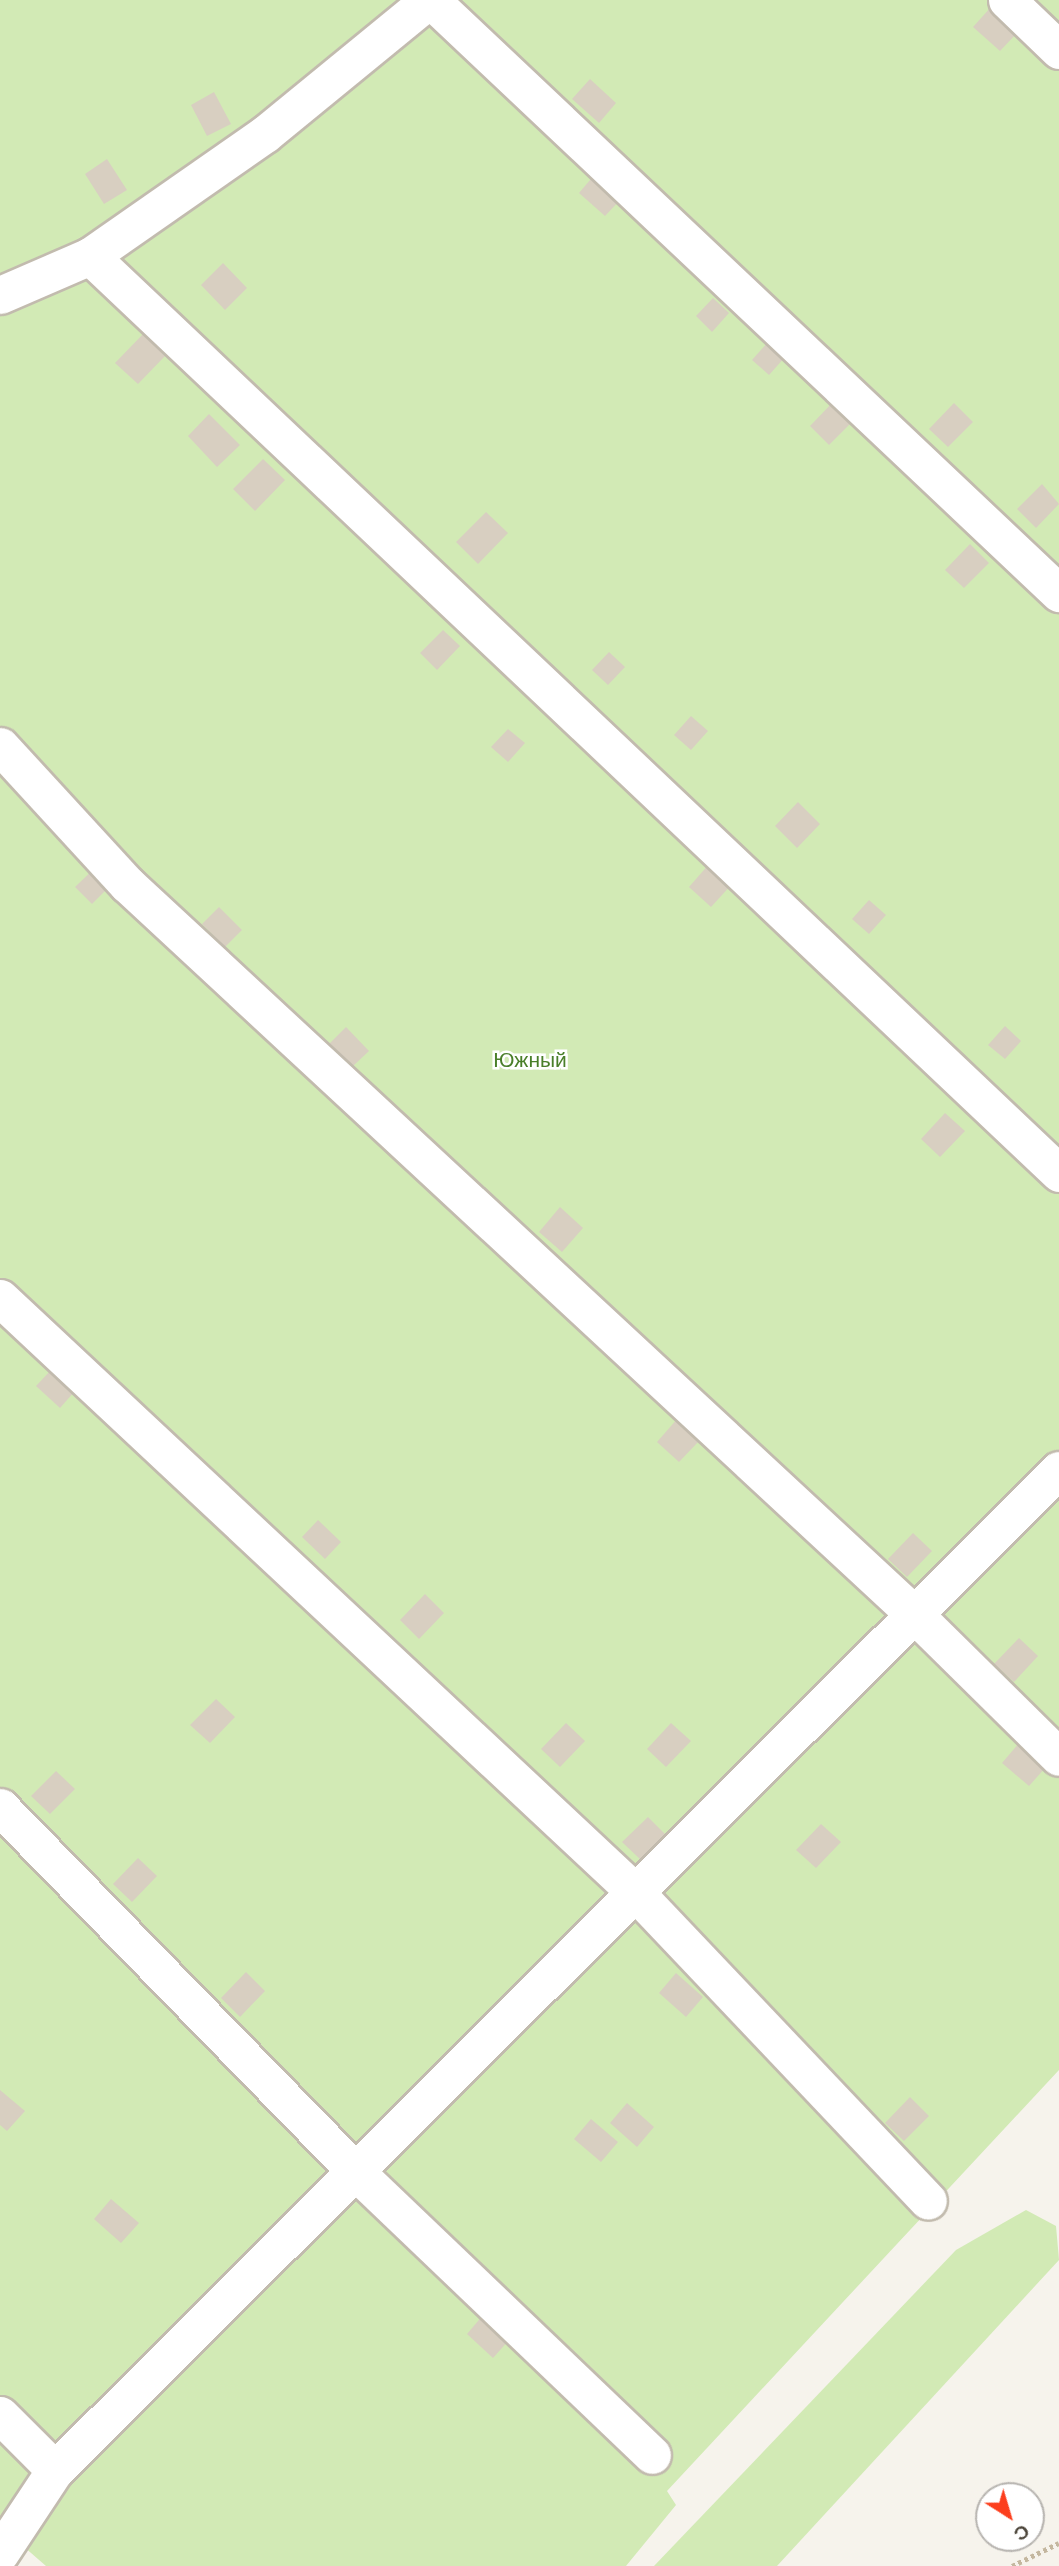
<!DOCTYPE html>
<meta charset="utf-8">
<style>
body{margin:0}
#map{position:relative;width:1059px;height:2566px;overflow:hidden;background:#f6f3ec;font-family:"Work Sans",sans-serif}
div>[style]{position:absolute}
.green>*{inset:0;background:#d2eab5}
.building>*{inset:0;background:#d8cfc1}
.path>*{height:4.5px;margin-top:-2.25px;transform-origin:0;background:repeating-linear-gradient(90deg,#c4b79f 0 3.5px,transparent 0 7px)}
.roads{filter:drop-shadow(2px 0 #c2bbae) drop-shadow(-2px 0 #c2bbae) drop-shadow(0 2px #c2bbae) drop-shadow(0 -2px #c2bbae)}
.minor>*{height:37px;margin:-18.5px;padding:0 18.5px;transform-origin:18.5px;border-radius:18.5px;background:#fff}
span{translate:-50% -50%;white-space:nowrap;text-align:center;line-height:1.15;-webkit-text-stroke:5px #fff;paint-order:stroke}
.park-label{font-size:21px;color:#4a7f2a}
.north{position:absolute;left:975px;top:2482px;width:70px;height:70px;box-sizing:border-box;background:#fff;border:2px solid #b7b4b0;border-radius:50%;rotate:143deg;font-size:19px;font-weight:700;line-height:28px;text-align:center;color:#4b4439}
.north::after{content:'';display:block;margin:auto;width:24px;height:32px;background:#fc3f1d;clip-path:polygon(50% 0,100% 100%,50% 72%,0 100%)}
</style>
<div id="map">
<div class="green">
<i style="clip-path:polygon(0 0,1059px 0,1059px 2070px,667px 2491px,676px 2505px,626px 2566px,46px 2566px,0 2526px)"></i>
<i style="clip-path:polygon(1026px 2210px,1056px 2226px,1059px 2260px,777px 2566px,654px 2566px,956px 2250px)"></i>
</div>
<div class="building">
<i style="clip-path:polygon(991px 7px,1018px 32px,1000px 51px,973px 27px)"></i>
<i style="clip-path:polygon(590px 79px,616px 103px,599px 123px,572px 99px)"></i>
<i style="clip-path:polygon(214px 92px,231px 124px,207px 136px,191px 105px)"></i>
<i style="clip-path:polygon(107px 159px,127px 190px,104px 204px,85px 174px)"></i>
<i style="clip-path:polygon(596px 173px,623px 197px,605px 216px,579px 193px)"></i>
<i style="clip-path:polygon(223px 263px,247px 288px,225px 310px,201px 285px)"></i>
<i style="clip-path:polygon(713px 298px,729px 313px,712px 332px,696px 316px)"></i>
<i style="clip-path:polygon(145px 332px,167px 354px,138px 384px,115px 363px)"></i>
<i style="clip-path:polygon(769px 341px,786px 356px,769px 375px,752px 360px)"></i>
<i style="clip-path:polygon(835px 400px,855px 419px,829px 445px,810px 426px)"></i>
<i style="clip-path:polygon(954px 403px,973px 422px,948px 447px,929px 429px)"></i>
<i style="clip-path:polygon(209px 414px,240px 445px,217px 467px,188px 436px)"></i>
<i style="clip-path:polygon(263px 459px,285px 480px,255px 511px,233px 489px)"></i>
<i style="clip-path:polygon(1042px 484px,1059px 504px,1036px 528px,1017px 509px)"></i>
<i style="clip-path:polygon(486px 512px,508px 533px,478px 564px,456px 542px)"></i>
<i style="clip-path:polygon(970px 544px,989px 563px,964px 588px,945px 570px)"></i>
<i style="clip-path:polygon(443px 630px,460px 646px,437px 670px,420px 653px)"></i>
<i style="clip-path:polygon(609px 652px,625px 667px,608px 685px,592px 670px)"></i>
<i style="clip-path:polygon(691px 716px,708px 731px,691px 750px,674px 735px)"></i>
<i style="clip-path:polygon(508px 729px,525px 743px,508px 762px,491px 747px)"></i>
<i style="clip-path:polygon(798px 802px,820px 824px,797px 848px,775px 826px)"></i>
<i style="clip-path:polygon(710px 863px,733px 883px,711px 907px,689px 887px)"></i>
<i style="clip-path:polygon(98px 865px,115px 881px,92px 904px,75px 887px)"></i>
<i style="clip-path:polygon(869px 900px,886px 915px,869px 934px,852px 919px)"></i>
<i style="clip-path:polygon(219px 907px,242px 930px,225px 947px,202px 924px)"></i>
<i style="clip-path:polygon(1005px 1026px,1021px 1041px,1005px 1059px,988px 1045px)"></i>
<i style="clip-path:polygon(346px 1027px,369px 1051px,352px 1067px,329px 1044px)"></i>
<i style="clip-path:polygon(945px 1113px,965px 1131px,940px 1157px,921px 1139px)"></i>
<i style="clip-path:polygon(560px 1207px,583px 1228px,562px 1252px,539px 1232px)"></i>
<i style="clip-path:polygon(52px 1369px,75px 1391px,60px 1408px,36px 1386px)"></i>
<i style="clip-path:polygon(678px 1418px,701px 1439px,679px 1462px,657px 1442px)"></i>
<i style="clip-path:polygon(318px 1520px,341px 1542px,325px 1559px,302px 1537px)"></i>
<i style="clip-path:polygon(913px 1533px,932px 1551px,907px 1577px,888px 1559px)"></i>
<i style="clip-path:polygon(425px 1594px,444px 1613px,419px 1639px,400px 1620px)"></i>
<i style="clip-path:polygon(1019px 1638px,1038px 1656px,1014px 1682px,994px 1664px)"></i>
<i style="clip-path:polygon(216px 1699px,235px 1717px,210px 1743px,190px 1725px)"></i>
<i style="clip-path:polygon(566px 1723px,585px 1741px,560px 1767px,541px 1749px)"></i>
<i style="clip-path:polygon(671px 1723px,691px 1741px,666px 1767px,647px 1749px)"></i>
<i style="clip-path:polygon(1019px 1743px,1046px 1767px,1029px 1786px,1002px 1763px)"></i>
<i style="clip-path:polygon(56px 1771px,75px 1789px,50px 1814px,31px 1796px)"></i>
<i style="clip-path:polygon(648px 1817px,667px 1836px,642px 1861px,622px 1842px)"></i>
<i style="clip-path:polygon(821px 1824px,841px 1842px,816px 1868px,796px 1850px)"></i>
<i style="clip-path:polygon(138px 1858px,157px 1876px,132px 1902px,113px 1884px)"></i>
<i style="clip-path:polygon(246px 1972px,265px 1991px,240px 2017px,221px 1998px)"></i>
<i style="clip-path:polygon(676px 1973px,703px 1997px,686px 2017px,659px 1993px)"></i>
<i style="clip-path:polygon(0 2090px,25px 2111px,7px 2131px,0 2125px)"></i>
<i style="clip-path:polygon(910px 2097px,929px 2116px,904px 2141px,885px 2123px)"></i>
<i style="clip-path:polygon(627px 2103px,654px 2127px,637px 2147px,610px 2123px)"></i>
<i style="clip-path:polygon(591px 2119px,618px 2142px,601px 2162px,574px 2139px)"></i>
<i style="clip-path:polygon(111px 2199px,139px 2223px,121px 2243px,94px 2219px)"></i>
<i style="clip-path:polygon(484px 2314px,511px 2338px,493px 2358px,467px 2334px)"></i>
</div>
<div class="path">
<i style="left:1012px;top:2566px;width:52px;rotate:-26.1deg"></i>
</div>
<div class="roads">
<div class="minor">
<i style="left:431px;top:0;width:864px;rotate:43.36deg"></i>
<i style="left:1007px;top:0;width:72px;rotate:43.9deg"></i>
<i style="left:90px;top:256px;width:1334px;rotate:43.42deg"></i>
<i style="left:0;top:295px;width:98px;rotate:-23.4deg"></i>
<i style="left:90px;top:256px;width:213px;rotate:-34.9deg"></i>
<i style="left:265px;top:134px;width:212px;rotate:-39.3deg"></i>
<i style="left:0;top:746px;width:188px;rotate:47.4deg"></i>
<i style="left:127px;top:884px;width:1075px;rotate:42.85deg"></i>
<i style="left:915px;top:1615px;width:202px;rotate:44.6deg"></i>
<i style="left:0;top:1298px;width:871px;rotate:43.09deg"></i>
<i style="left:636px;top:1893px;width:424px;rotate:46.5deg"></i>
<i style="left:0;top:1807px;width:511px;rotate:45.71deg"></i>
<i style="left:357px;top:2173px;width:408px;rotate:43.7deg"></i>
<i style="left:0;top:2415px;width:78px;rotate:45deg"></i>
<i style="left:0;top:2553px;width:100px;rotate:-56.5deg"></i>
<i style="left:55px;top:2470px;width:1417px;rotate:-44.89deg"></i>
</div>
</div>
<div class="park-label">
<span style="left:530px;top:1060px">Южный</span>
</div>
<div class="north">С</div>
</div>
